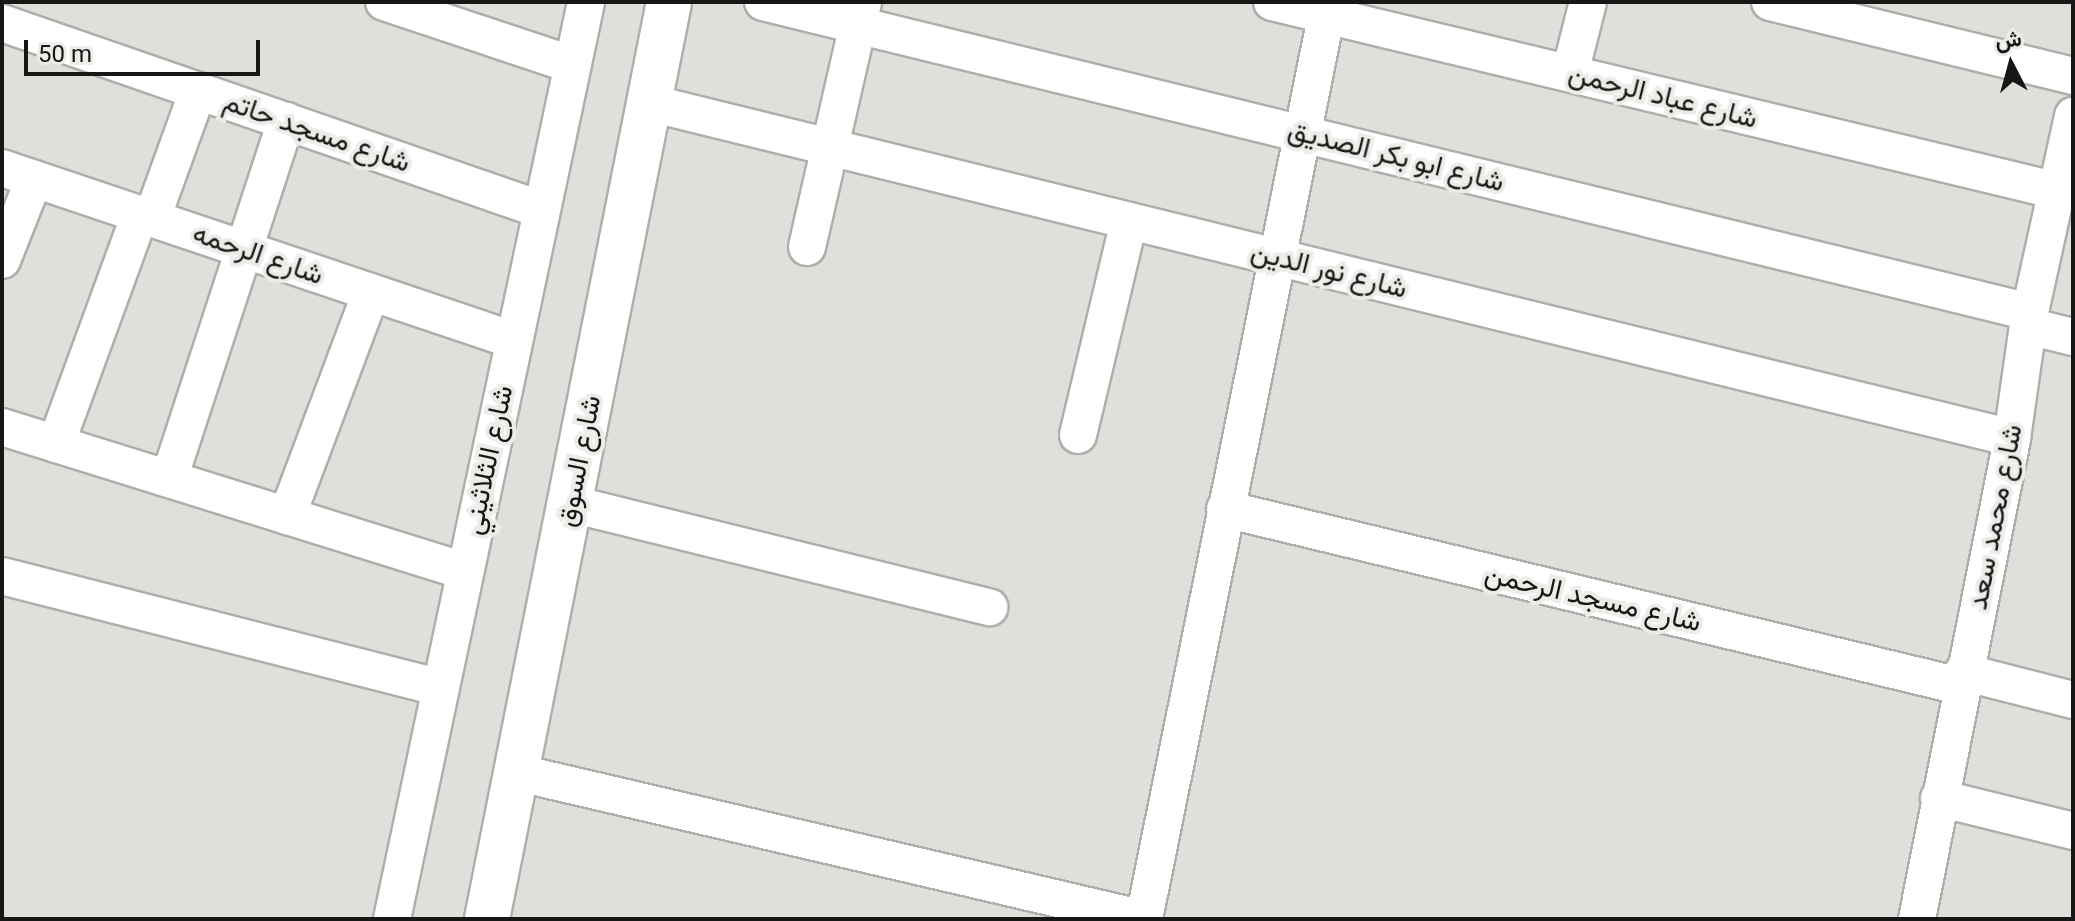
<!DOCTYPE html>
<meta charset="utf-8">
<style>
body{margin:0}
#map{position:relative;width:2075px;height:921px;overflow:hidden;background:#dfdfdc;font-family:Roboto,Vazirmatn,sans-serif}
div>[style]{position:absolute}
.roads{filter:drop-shadow(2px 0 #aeafab) drop-shadow(-2px 0 #aeafab) drop-shadow(0 2px #aeafab) drop-shadow(0 -2px #aeafab)}
.street>*{height:36px;margin:-18px;padding:0 18px;transform-origin:18px;border-radius:18px;background:#fff}
.secondary>*{height:44px;margin:-22px;padding:0 22px;transform-origin:22px;border-radius:22px;background:#fff}
span{translate:-50% -50%;white-space:nowrap;text-align:center;line-height:1.15;-webkit-text-stroke:8px #ecede9;paint-order:stroke}
.street-label{font-size:28px;color:#171716}
.frame{position:absolute;inset:0;border:4px solid #171716;pointer-events:none}
.north{position:absolute;left:1971px;top:24px;width:80px;height:80px;-webkit-text-stroke:6px #ecede9;paint-order:stroke;rotate:354deg;font-size:22px;font-weight:700;line-height:32px;text-align:center;color:#171716}
.north::after{content:'';display:block;margin:auto;width:28px;height:36px;background:#171716;clip-path:polygon(50% 0,100% 100%,50% 72%,0 100%)}
.scale{position:absolute;left:24px;top:40px;width:236px;height:36px;box-sizing:border-box;border:4px solid #171716;border-top:0;padding-left:10px;font-size:24px;line-height:28px;white-space:nowrap;color:#171716;-webkit-text-stroke:6px #ecede9;paint-order:stroke}
</style>
<div id="map">
<div class="roads">
<div class="street">
<i style="left:384px;top:2px;width:199px;rotate:18.4deg"></i>
<i style="left:763px;top:2px;width:1304px;rotate:13.75deg"></i>
<i style="left:1272px;top:2px;width:804px;rotate:13.52deg"></i>
<i style="left:1770px;top:2px;width:312px;rotate:13.7deg"></i>
<i style="left:2px;top:23px;width:571px;rotate:19.1deg"></i>
<i style="left:1570px;top:73px;width:73px;rotate:-75.8deg"></i>
<i style="left:646px;top:102px;width:1407px;rotate:13.82deg"></i>
<i style="left:2px;top:168px;width:539px;rotate:18.6deg"></i>
<i style="left:152px;top:218px;width:135px;rotate:-70.1deg"></i>
<i style="left:807px;top:247px;width:250px;rotate:-77.1deg"></i>
<i style="left:2px;top:260px;width:87px;rotate:-68.4deg"></i>
<i style="left:2028px;top:326px;width:46px;rotate:13.7deg"></i>
<i style="left:2px;top:427px;width:485px;rotate:17.3deg"></i>
<i style="left:1078px;top:435px;width:220px;rotate:-76.6deg"></i>
<i style="left:56px;top:444px;width:245px;rotate:-69.9deg"></i>
<i style="left:169px;top:479px;width:377px;rotate:-71.9deg"></i>
<i style="left:572px;top:504px;width:430px;rotate:13.9deg"></i>
<i style="left:1225px;top:509px;width:756px;rotate:13.54deg"></i>
<i style="left:287px;top:516px;width:239px;rotate:-69.4deg"></i>
<i style="left:2px;top:576px;width:453px;rotate:14.3deg"></i>
<i style="left:1963px;top:672px;width:114px;rotate:14.3deg"></i>
<i style="left:515px;top:772px;width:646px;rotate:13.15deg"></i>
<i style="left:1939px;top:798px;width:138px;rotate:13.8deg"></i>
<i style="left:392px;top:919px;width:937px;rotate:-78.05deg"></i>
<i style="left:1144px;top:919px;width:935px;rotate:-78.59deg"></i>
<i style="left:1917px;top:919px;width:490px;rotate:-78.8deg"></i>
<i style="left:2012px;top:438px;width:127px;rotate:-81.9deg"></i>
<i style="left:2030px;top:312px;width:201px;rotate:-77.6deg"></i>
</div>
<div class="secondary">
<i style="left:487px;top:919px;width:935px;rotate:-78.77deg"></i>
</div>
</div>
<div class="street-label">
<span style="left:1663px;top:96px;rotate:14deg">شارع عباد الرحمن</span>
<span style="left:317px;top:132px;rotate:19deg">شارع مسجد حاتم</span>
<span style="left:1396px;top:156px;rotate:14deg">شارع ابو بكر الصديق</span>
<span style="left:258px;top:254px;rotate:19deg">شارع الرحمه</span>
<span style="left:1329px;top:270px;rotate:14deg">شارع نور الدين</span>
<span style="left:488px;top:460px;rotate:-78deg">شارع الثلاثيني</span>
<span style="left:579px;top:461px;rotate:-79deg">شارع السوق</span>
<span style="left:1995px;top:517px;rotate:-79deg">شارع محمد سعد</span>
<span style="left:1593px;top:598px;rotate:13deg">شارع مسجد الرحمن</span>
</div>
<div class="frame"></div>
<div class="north">ش</div>
<div class="scale">50 m</div>
</div>
